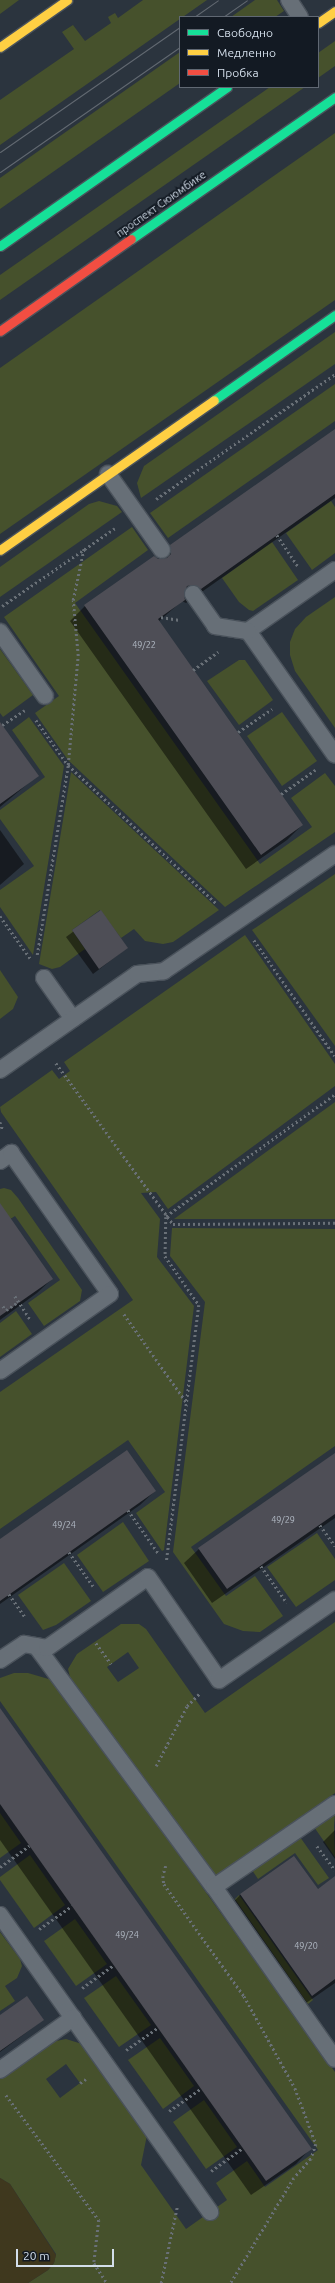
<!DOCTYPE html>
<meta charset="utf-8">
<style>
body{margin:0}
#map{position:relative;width:335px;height:2283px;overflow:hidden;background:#2b343e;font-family:Ubuntu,sans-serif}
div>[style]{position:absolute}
.green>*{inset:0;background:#46512c}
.sand>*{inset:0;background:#3f381e}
.shadow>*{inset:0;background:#0007}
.building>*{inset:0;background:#4e4e56}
.path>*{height:2.5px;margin-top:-1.25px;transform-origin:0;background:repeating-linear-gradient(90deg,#697077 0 2px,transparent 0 5px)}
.roads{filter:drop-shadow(1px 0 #4a525b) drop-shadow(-1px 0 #4a525b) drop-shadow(0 1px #4a525b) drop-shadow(0 -1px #4a525b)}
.lane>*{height:16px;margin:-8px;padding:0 8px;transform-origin:8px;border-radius:8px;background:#676f77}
.fast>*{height:9px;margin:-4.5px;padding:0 4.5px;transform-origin:4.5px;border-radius:4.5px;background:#16e098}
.slow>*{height:9px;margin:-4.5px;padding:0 4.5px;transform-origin:4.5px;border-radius:4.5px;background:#ffcf43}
.jam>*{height:9px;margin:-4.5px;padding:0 4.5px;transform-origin:4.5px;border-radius:4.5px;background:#f24e42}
.tram>*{height:1px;margin:-0.5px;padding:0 0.5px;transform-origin:0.5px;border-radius:0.5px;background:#626971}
span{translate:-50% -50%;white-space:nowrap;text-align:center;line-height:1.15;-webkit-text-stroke:3.5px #131a23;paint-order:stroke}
.number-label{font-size:9px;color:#b2bac5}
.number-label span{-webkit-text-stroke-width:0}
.street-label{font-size:11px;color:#d3deea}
.legend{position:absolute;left:179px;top:16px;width:140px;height:72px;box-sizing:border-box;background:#131a23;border:1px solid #606873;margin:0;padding:5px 7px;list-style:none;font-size:12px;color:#d3deea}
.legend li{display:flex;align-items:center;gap:8px;height:20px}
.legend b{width:20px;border:1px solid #606873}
.scale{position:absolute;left:16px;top:2249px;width:98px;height:18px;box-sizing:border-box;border:2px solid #d3deea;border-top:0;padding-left:5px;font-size:12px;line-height:14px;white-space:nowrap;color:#d3deea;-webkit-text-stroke:3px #131a23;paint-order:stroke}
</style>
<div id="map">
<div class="green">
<i style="clip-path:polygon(0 0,19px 0,0 14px)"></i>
<i style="clip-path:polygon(143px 0,207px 0,0 145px,0 100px,74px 49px,62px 32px,73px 25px,85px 41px,111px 23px,108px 17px,115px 13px,118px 18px)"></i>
<i style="clip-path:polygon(255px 0,277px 0,284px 11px,275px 17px,231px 17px)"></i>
<i style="clip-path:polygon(335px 41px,335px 66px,318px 78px,318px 53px)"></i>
<i style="clip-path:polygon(180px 52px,180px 83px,0 209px,0 178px)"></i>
<i style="clip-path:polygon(270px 87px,305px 87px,0 300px,0 275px)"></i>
<i style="clip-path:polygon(335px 133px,335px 300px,0 534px,0 368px)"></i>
<i style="clip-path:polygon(335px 332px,335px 364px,141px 498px,137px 483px,144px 466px)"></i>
<i style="clip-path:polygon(335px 384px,335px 421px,168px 538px,150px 513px)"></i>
<i style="clip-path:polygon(99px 501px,117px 506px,122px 512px,0 597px,0 567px,89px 504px)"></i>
<i style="clip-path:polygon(331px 501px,335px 507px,335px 553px,312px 570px,286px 533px)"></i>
<i style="clip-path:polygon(132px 527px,148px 550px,75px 603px,260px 864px,312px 827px,291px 798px,325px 773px,335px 786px,335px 832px,225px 907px,68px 760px,35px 713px,59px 696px,4px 617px)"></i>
<i style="clip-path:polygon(272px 542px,298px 580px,253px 611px,249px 610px,239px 602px,222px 578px)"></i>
<i style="clip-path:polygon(335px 597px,335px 728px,295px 671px,290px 655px,290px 642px,295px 629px,306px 617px)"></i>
<i style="clip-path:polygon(0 649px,33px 695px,3px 717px,0 713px)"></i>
<i style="clip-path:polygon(239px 660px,245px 660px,273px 700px,239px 725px,207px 681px)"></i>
<i style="clip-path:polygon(282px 712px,317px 761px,282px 786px,247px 736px)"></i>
<i style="clip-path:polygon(29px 717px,64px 766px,33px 955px,0 907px,0 890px,34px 866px,0 819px,0 810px,45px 777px,12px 730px)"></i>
<i style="clip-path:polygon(71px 772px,219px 910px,173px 942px,163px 944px,145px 941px,134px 929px,121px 938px,100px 910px,72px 930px,85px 949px,60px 967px,52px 969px,39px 964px)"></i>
<i style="clip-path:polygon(335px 874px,335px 1046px,252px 930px)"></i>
<i style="clip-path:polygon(245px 935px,335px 1064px,335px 1086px,168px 1209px,156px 1192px,141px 1193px,160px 1219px,157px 1257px,194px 1306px,164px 1550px,162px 1551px,136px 1513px,165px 1492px,128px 1440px,0 1529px,0 1392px,133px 1300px,1px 1112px,0 1107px,52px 1070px,59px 1079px,70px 1071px,64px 1062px)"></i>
<i style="clip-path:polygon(0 970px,18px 997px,13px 1009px,0 1019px)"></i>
<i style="clip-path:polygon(335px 1102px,335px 1219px,174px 1219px)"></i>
<i style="clip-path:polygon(4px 1188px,11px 1190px,18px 1198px,82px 1290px,80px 1301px,44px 1326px,28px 1303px,60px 1280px,15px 1216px,1px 1225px,0 1223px,0 1189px)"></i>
<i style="clip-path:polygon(172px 1228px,335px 1229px,335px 1446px,191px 1547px,226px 1596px,255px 1576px,283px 1616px,260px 1632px,243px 1631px,224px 1624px,173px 1552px,205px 1302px,170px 1256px)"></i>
<i style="clip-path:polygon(16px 1311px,32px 1334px,0 1357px,0 1323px)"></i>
<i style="clip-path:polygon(123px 1522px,149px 1561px,103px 1592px,77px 1555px)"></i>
<i style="clip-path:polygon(317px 1533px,335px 1559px,335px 1580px,296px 1607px,267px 1567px)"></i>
<i style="clip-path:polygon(64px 1563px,91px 1601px,56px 1625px,43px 1630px,18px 1595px)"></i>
<i style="clip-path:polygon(evenodd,335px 1622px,335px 1793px,216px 1876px,188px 1837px,174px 1848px,335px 2072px,335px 2283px,28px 2283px,48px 2270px,54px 2263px,56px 2254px,10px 2184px,0 2178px,0 2079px,56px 2041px,66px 2039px,82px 2044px,147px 2135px,141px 2165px,186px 2229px,227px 2200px,216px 2183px,247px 2161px,265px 2187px,318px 2150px,0 1701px,0 1678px,14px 1673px,28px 1673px,52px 1680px,103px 1749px,116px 1740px,70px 1677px,68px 1669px,77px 1654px,121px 1624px,139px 1624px,146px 1629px,205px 1713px,335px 1622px,128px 1652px,139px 1668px,118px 1682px,107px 1667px,128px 1652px,335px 1622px,66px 2064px,80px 2083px,60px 2098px,46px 2079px,66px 2064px)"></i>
<i style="clip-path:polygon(0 1813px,21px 1843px,0 1858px)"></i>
<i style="clip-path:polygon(335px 1813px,334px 1826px,335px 1857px,314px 1827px)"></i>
<i style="clip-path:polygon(300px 1837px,329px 1878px,318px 1885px,295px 1853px,258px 1879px,252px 1870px)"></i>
<i style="clip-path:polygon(30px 1855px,65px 1905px,34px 1928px,0 1880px,0 1877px)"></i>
<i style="clip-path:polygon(239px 1895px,313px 2000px,308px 2004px,235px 1899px)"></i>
<i style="clip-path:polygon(75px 1919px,107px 1964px,76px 1986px,44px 1941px)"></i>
<i style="clip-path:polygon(0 1932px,20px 1959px,22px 1966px,17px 1978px,5px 1986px,15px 2001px,0 2011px)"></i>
<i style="clip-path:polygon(116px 1976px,151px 2025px,119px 2047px,84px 1998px)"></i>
<i style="clip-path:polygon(160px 2038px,194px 2086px,163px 2109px,128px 2060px)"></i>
<i style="clip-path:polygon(204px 2100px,237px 2147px,206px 2169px,173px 2122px)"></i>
</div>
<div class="sand">
<i style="clip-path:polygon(0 2178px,10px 2184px,56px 2255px,54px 2263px,48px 2270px,28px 2283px,0 2283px)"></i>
</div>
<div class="shadow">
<i style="clip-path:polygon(335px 430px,335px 498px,186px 603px,182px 601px,158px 622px,302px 825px,287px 840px,246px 869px,70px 621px,85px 606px,157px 559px,171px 546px)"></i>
<i style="clip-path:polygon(0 724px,37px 776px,0 807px)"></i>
<i style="clip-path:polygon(0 830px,24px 864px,0 885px)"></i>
<i style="clip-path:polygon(101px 911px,127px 948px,93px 974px,66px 937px)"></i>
<i style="clip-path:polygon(0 1233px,52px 1279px,37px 1293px,0 1320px)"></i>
<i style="clip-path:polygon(335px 1454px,335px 1518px,212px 1603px,184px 1563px,199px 1549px)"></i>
<i style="clip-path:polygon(155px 1491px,140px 1505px,0 1604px,0 1540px)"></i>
<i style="clip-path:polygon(0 1710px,310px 2149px,296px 2164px,251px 2195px,0 1840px)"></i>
<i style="clip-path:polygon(335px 1830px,335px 1859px,323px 1842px)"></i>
<i style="clip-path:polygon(294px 1858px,317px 1890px,335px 1878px,335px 1983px,296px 2010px,226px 1910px,240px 1895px)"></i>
<i style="clip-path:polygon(0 2016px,43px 2020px,0 2052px)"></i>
</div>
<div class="building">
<i style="clip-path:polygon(335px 429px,335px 494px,201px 589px,193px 585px,187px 586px,184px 594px,185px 600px,158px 619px,303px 825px,261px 855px,84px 605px,154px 556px,158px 559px,167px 558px,171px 554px,170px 545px)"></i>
<i style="clip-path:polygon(0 722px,39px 776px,0 804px)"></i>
<i style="clip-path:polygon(101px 910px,128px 948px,99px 969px,72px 930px)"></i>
<i style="clip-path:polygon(0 1203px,53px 1279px,0 1316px)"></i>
<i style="clip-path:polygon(127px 1450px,156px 1491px,0 1601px,0 1539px)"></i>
<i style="clip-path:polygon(335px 1453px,335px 1514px,227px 1589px,198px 1548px)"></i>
<i style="clip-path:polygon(0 1708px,312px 2149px,266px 2181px,0 1804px)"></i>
<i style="clip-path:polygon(294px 1856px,318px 1889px,335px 1876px,335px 1979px,312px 1996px,240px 1894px)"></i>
<i style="clip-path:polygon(27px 1996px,44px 2020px,0 2051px,0 2015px)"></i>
</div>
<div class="path">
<i style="left:156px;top:499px;width:218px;rotate:-34.9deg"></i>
<i style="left:277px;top:535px;width:37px;rotate:56deg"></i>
<i style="left:2px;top:606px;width:137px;rotate:-34.6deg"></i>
<i style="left:161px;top:617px;width:19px;rotate:9deg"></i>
<i style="left:193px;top:670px;width:31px;rotate:-36deg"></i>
<i style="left:36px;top:720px;width:55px;rotate:54.6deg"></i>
<i style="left:68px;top:765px;width:204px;rotate:43deg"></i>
<i style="left:2px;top:725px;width:27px;rotate:-33deg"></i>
<i style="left:238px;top:732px;width:41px;rotate:-34.1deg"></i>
<i style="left:281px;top:794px;width:42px;rotate:-35.2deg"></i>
<i style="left:0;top:916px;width:52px;rotate:54.5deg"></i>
<i style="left:254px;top:940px;width:141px;rotate:55.1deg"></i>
<i style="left:37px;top:955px;width:193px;rotate:-80.7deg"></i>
<i style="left:68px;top:765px;width:109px;rotate:-84.8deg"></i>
<i style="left:78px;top:656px;width:56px;rotate:-95.1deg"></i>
<i style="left:73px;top:600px;width:53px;rotate:-78.1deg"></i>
<i style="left:56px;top:1063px;width:199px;rotate:54deg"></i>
<i style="left:173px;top:1224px;width:162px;rotate:-0.4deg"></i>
<i style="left:0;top:1122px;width:9px;rotate:69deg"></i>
<i style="left:166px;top:1216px;width:208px;rotate:-35.8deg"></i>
<i style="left:166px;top:1217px;width:39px;rotate:91deg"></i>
<i style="left:165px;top:1256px;width:60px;rotate:55.2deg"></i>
<i style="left:199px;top:1305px;width:257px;rotate:97.2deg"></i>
<i style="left:15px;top:1296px;width:27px;rotate:57deg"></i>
<i style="left:3px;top:1306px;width:5px;rotate:53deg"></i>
<i style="left:6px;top:1310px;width:14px;rotate:-34deg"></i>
<i style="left:124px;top:1314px;width:109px;rotate:54.7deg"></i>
<i style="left:128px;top:1510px;width:54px;rotate:54.8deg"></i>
<i style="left:320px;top:1525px;width:26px;rotate:54deg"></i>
<i style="left:69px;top:1552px;width:42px;rotate:54.8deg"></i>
<i style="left:261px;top:1566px;width:45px;rotate:54.9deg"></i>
<i style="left:9px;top:1594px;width:29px;rotate:55deg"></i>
<i style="left:96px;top:1643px;width:26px;rotate:54deg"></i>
<i style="left:156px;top:1766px;width:68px;rotate:-62.7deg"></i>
<i style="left:187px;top:1706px;width:17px;rotate:-45deg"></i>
<i style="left:317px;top:1846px;width:30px;rotate:53deg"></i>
<i style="left:166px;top:1866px;width:10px;rotate:107deg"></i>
<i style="left:163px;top:1876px;width:8px;rotate:83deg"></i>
<i style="left:164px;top:1884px;width:138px;rotate:54.5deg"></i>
<i style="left:244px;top:1996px;width:105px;rotate:61deg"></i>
<i style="left:295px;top:2088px;width:60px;rotate:69.4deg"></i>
<i style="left:316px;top:2144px;width:16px;rotate:108deg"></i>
<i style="left:311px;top:2159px;width:25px;rotate:132deg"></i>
<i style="left:294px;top:2178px;width:122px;rotate:121deg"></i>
<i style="left:0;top:1867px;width:36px;rotate:-36deg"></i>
<i style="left:39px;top:1929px;width:40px;rotate:-34.9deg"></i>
<i style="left:82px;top:1988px;width:39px;rotate:-36deg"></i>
<i style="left:126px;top:2050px;width:39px;rotate:-35deg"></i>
<i style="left:80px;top:2083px;width:7px;rotate:-34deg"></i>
<i style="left:6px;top:2095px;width:156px;rotate:53.4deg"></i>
<i style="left:99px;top:2220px;width:43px;rotate:96.6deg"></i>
<i style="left:94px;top:2263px;width:24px;rotate:57deg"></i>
<i style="left:169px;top:2111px;width:39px;rotate:-35deg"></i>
<i style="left:211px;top:2171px;width:39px;rotate:-36deg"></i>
<i style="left:161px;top:2283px;width:78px;rotate:-78.1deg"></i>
</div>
<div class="roads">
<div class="lane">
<i style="left:289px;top:0;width:20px;rotate:57deg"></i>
<i style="left:108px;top:474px;width:93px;rotate:54.6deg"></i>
<i style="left:335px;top:570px;width:106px;rotate:145deg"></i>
<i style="left:248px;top:631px;width:151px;rotate:54.9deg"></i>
<i style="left:193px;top:594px;width:39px;rotate:55deg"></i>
<i style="left:215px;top:626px;width:33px;rotate:9deg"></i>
<i style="left:0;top:632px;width:78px;rotate:54.9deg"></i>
<i style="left:44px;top:978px;width:50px;rotate:54.7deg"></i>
<i style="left:0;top:1070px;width:167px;rotate:-35deg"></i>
<i style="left:137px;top:974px;width:27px;rotate:-6deg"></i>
<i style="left:164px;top:971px;width:207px;rotate:-34.4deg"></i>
<i style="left:0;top:1161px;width:14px;rotate:-36deg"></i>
<i style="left:11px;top:1153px;width:172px;rotate:54.9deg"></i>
<i style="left:110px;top:1294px;width:134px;rotate:145deg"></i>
<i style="left:36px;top:1646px;width:300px;rotate:53.6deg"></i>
<i style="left:214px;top:1887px;width:210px;rotate:54.9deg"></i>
<i style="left:0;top:1660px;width:29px;rotate:-34deg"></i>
<i style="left:24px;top:1644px;width:23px;rotate:10deg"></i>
<i style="left:47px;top:1648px;width:123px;rotate:-35.1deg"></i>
<i style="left:148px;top:1577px;width:125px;rotate:55.4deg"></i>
<i style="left:219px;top:1680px;width:141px;rotate:-34.6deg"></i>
<i style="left:214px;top:1887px;width:147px;rotate:-34.4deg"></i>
<i style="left:0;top:1915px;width:364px;rotate:54.7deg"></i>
<i style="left:0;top:2070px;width:90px;rotate:-35.5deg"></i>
</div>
<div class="fast">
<i style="left:131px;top:239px;width:249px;rotate:-34.8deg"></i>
<i style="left:0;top:246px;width:277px;rotate:-35deg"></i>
<i style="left:214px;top:400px;width:148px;rotate:-35.1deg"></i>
</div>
<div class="slow">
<i style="left:318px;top:23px;width:21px;rotate:-35deg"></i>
<i style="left:0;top:47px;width:82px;rotate:-35deg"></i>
<i style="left:0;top:550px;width:261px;rotate:-35deg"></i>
</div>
<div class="jam">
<i style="left:0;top:331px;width:160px;rotate:-35.1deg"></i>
</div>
</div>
<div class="tram">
<i style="left:194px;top:17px;width:29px;rotate:-35deg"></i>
<i style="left:223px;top:17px;width:29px;rotate:-35deg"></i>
<i style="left:0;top:152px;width:219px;rotate:-34.8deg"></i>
<i style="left:0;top:172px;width:219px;rotate:-34.8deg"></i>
</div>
<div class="number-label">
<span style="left:144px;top:645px">49/22</span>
<span style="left:283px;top:1520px">49/29</span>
<span style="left:64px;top:1525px">49/24</span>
<span style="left:127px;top:1935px">49/24</span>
<span style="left:306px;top:1946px">49/20</span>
</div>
<div class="street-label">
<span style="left:161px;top:204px;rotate:-35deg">проспект Сююмбике</span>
</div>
<ul class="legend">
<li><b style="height:5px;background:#16e098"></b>Свободно</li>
<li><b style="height:5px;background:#ffcf43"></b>Медленно</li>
<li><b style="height:5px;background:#f24e42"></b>Пробка</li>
</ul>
<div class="scale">20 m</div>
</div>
